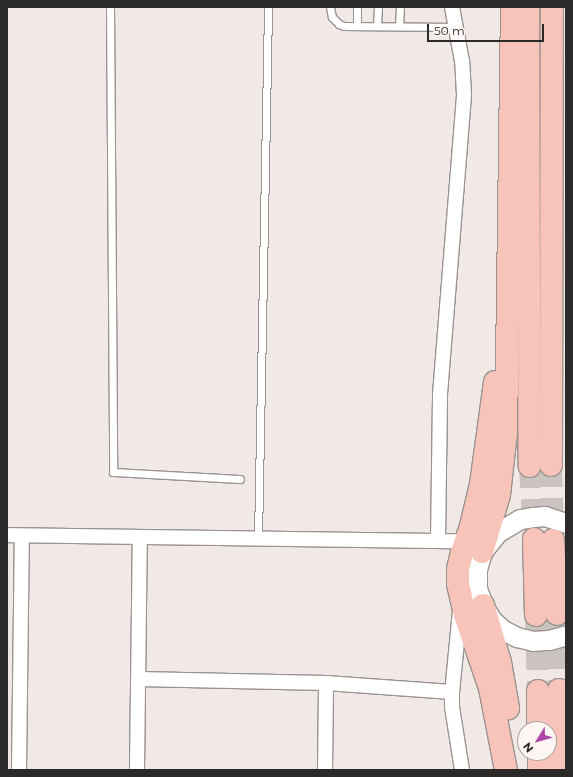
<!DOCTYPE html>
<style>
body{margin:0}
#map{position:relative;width:573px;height:777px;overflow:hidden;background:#f1e9e6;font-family:Montserrat,sans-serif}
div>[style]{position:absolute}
.primary-tunnel>*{height:22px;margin-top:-11px;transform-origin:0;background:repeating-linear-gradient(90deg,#cac3c0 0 22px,transparent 0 33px)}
.roads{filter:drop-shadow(1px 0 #9a938f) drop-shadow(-1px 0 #9a938f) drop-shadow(0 1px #9a938f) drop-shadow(0 -1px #9a938f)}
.service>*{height:7px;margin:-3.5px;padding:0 3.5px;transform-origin:3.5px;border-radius:3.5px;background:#fff}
.minor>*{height:14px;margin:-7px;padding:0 7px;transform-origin:7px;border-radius:7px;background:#fff}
.secondary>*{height:19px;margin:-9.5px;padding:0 9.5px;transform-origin:9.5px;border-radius:9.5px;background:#fff}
.primary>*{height:22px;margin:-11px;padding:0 11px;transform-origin:11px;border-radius:11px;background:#f8c4b9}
span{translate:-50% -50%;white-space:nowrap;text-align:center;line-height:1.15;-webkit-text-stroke:3px #fef6f3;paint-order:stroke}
.frame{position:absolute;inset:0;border:8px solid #2c2a28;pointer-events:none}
.north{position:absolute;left:517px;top:721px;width:40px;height:40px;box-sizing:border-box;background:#fef6f3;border:1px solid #aaa4a2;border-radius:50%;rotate:233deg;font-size:11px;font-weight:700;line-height:16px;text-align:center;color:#2c2a28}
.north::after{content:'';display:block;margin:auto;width:14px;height:18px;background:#ad46a9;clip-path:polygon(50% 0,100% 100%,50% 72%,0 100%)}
.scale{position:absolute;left:427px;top:24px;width:117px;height:18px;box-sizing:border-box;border:2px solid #2c2a28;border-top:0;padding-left:5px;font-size:12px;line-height:14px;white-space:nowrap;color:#2c2a28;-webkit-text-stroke:3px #fef6f3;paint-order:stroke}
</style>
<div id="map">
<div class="primary-tunnel">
<i style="left:551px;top:465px;width:73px;rotate:88.4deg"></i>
<i style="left:530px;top:466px;width:73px;rotate:86.9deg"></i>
<i style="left:557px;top:614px;width:76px;rotate:88.5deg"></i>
<i style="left:536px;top:615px;width:76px;rotate:88.5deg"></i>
</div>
<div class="roads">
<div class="service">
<i style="left:110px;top:7px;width:465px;rotate:89.6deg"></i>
<i style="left:113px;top:472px;width:127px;rotate:3.2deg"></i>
<i style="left:330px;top:7px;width:10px;rotate:79deg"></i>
<i style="left:332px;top:17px;width:10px;rotate:45deg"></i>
<i style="left:339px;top:24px;width:5px;rotate:22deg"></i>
<i style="left:344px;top:26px;width:112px;rotate:0.5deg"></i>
<i style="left:357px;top:26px;width:19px;rotate:-90deg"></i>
<i style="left:377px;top:26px;width:19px;rotate:-87deg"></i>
<i style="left:399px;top:26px;width:19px;rotate:-87deg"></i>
<i style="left:258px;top:539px;width:532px;rotate:-88.92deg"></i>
</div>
<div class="minor">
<i style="left:7px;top:535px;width:458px;rotate:0.8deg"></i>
<i style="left:438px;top:541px;width:147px;rotate:-89.2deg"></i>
<i style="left:440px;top:394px;width:300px;rotate:-85.4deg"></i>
<i style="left:464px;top:95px;width:34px;rotate:-93deg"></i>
<i style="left:462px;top:61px;width:55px;rotate:-100.5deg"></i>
<i style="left:460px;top:611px;width:81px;rotate:95.6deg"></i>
<i style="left:452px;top:692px;width:15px;rotate:90deg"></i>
<i style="left:452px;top:707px;width:64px;rotate:81deg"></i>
<i style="left:138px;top:679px;width:188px;rotate:1.2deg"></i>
<i style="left:326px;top:683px;width:126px;rotate:4.1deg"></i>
<i style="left:19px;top:770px;width:234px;rotate:-89.3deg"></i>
<i style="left:137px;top:770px;width:232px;rotate:-89.3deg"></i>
<i style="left:325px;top:770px;width:87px;rotate:-89.3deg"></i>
</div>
<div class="secondary">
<i style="left:566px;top:523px;width:22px;rotate:-162deg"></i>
<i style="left:545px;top:516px;width:12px;rotate:175deg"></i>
<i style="left:533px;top:517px;width:13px;rotate:171deg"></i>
<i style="left:520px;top:519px;width:26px;rotate:149deg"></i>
<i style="left:498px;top:532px;width:26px;rotate:129deg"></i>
<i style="left:482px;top:552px;width:19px;rotate:106deg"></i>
<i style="left:477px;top:570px;width:18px;rotate:90deg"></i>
<i style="left:477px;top:588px;width:18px;rotate:71deg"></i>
<i style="left:483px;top:605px;width:16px;rotate:60deg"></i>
<i style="left:491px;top:619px;width:16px;rotate:43deg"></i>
<i style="left:503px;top:630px;width:16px;rotate:27deg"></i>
<i style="left:517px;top:637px;width:16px;rotate:14deg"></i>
<i style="left:533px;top:641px;width:16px;rotate:-4deg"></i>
<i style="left:549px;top:640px;width:18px;rotate:-16deg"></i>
</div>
<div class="primary">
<i style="left:528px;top:7px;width:459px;rotate:89.8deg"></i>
<i style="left:495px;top:382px;width:103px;rotate:97.8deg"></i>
<i style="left:481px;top:484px;width:43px;rotate:103.4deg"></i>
<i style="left:471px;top:526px;width:28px;rotate:109deg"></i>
<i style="left:462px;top:552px;width:18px;rotate:103deg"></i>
<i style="left:458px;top:570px;width:14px;rotate:90deg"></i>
<i style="left:458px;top:584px;width:32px;rotate:77deg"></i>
<i style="left:465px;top:615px;width:77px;rotate:71.1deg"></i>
<i style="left:490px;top:688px;width:84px;rotate:79deg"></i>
<i style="left:551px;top:465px;width:458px;rotate:-89.9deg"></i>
<i style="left:534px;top:539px;width:76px;rotate:88.5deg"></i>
<i style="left:553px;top:540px;width:74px;rotate:86.9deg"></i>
<i style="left:482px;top:552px;width:59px;rotate:-73.4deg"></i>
<i style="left:499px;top:495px;width:62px;rotate:-83.6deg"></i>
<i style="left:506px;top:433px;width:426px;rotate:-89.2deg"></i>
<i style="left:483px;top:605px;width:59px;rotate:73.4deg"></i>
<i style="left:500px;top:662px;width:47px;rotate:80.1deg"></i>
<i style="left:559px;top:690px;width:80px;rotate:89.3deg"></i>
<i style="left:538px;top:691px;width:38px;rotate:90deg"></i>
<i style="left:539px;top:753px;width:17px;rotate:90deg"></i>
</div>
</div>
<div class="frame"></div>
<div class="north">N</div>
<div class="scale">50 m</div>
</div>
